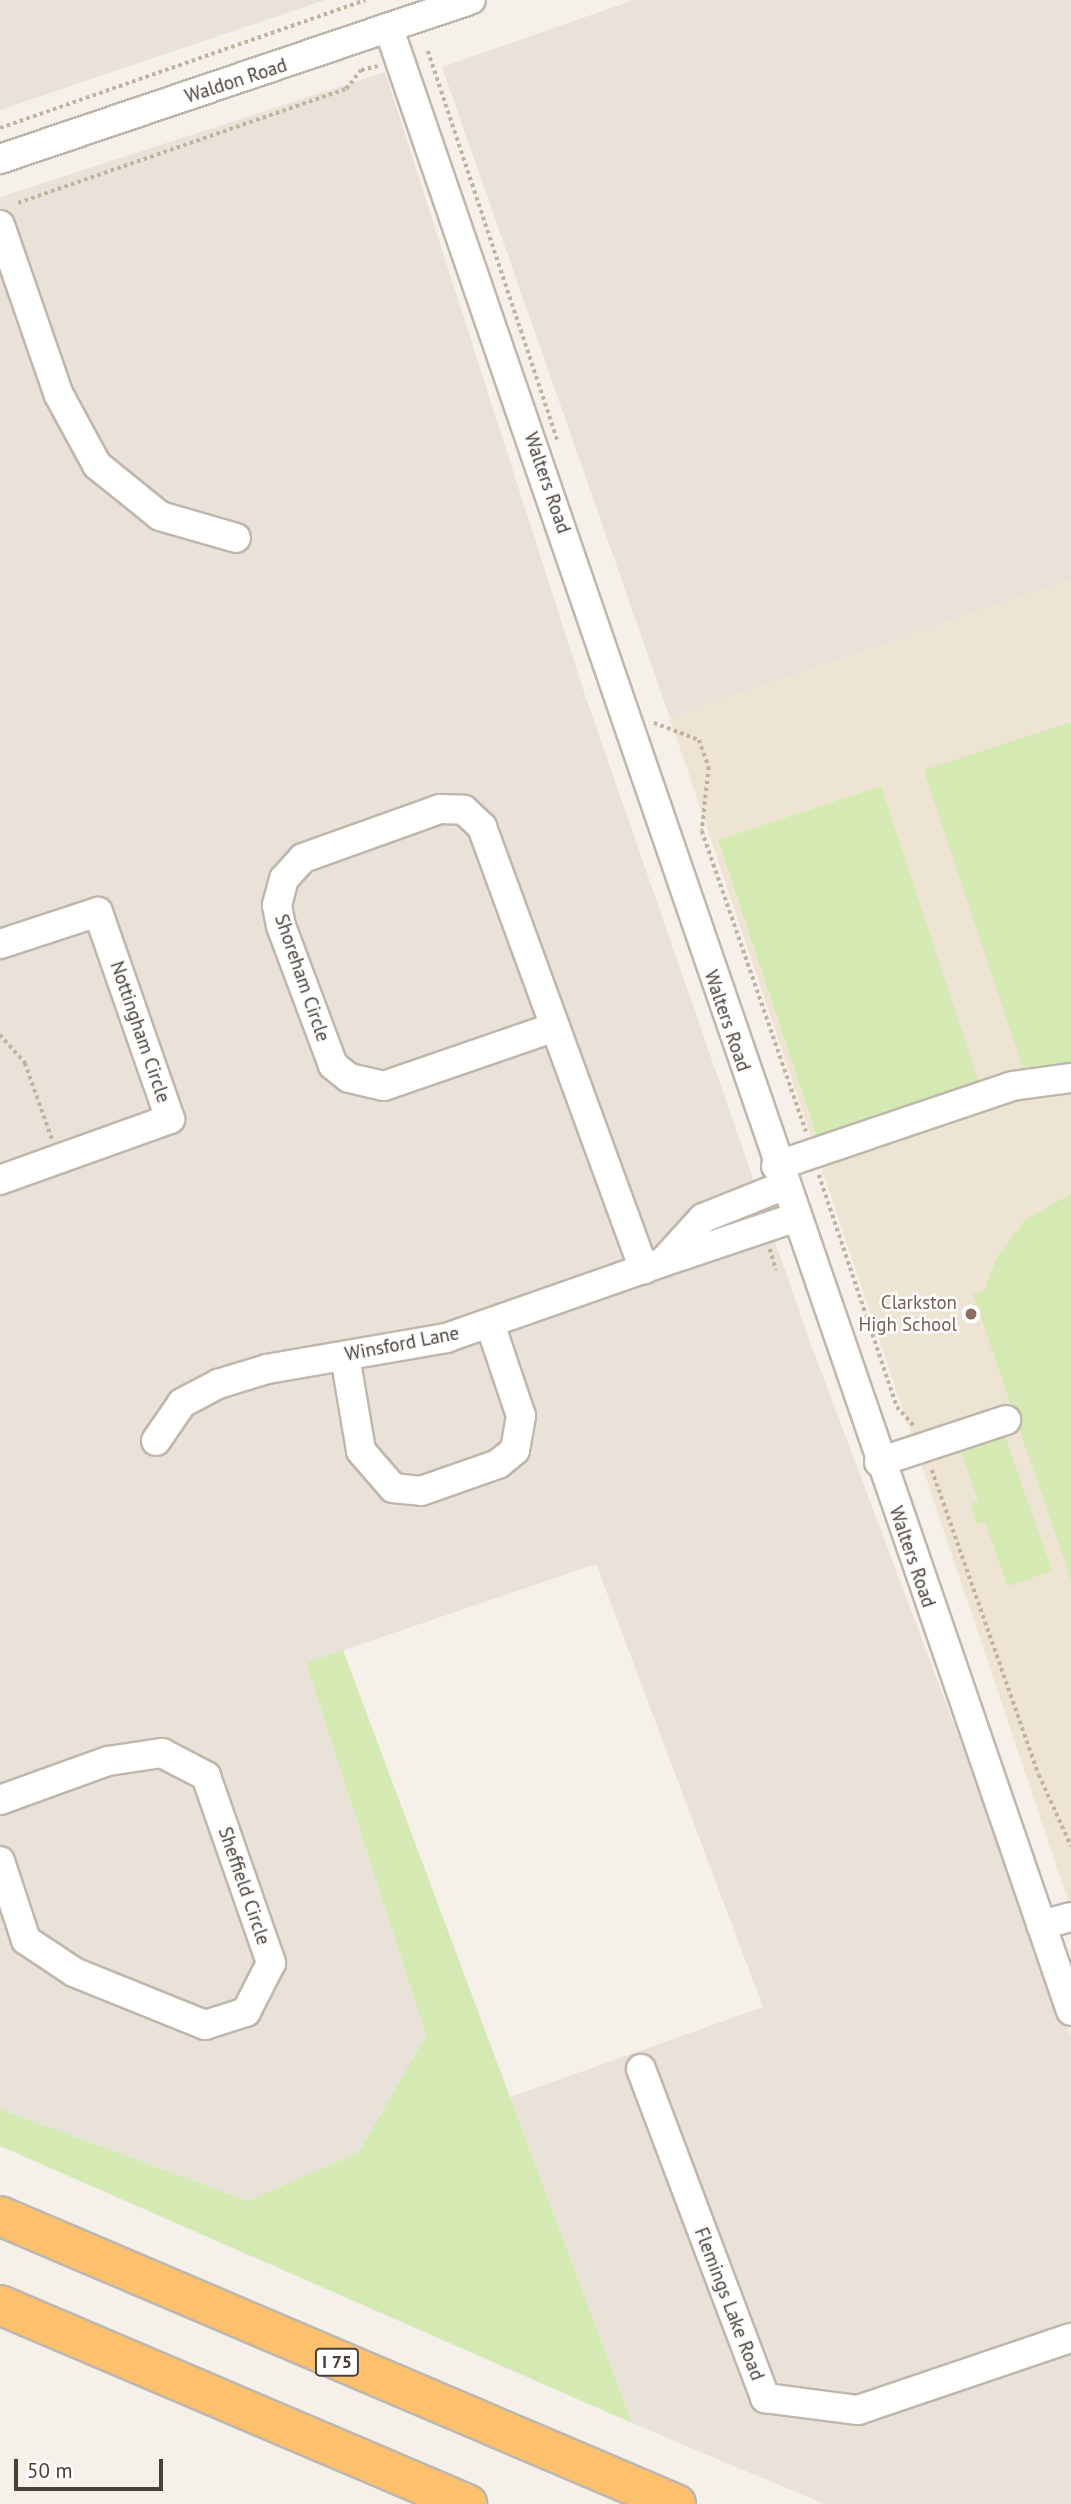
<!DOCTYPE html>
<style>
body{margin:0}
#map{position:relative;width:1071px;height:2504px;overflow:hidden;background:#f5f1ea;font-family:"PT Sans",sans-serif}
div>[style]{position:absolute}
.residential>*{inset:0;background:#e9e2d8}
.education>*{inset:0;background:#eee4d4}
.green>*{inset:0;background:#d5e9b3}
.path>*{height:3.5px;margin-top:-1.75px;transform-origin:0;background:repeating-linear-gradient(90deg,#c2b29d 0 3.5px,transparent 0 7px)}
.roads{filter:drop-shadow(2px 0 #c0b7ac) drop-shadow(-2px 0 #c0b7ac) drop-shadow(0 2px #c0b7ac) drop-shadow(0 -2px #c0b7ac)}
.minor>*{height:28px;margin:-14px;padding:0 14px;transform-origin:14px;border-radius:14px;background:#fff}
.highway>*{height:38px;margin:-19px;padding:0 19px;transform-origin:19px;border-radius:19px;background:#fdc06d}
.dots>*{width:19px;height:19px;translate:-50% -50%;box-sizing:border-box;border:4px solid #fff;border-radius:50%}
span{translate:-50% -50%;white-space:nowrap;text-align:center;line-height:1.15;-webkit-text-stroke:5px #fff;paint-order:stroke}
.shield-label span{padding:2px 5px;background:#fff;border:2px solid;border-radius:5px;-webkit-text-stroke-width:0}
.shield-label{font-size:18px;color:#494138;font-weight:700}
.street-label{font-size:19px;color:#494138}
.education-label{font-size:19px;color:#785e54}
.right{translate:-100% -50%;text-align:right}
.scale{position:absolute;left:14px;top:2459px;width:149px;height:32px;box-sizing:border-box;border:4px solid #494138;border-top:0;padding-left:9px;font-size:21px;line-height:24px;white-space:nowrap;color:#494138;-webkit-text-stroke:5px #fff;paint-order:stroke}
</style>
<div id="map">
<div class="residential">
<i style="clip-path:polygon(0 0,325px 0,0 110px)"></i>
<i style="clip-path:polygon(634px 0,1071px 0,1071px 580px,670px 718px,442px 67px)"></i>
<i style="clip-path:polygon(385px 72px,584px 692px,810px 1342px,1071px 2035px,1071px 2504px,824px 2504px,632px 2423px,510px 2097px,763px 2007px,596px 1564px,306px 1663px,426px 2035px,359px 2152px,248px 2201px,0 2109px,0 197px)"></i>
</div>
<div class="education">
<i style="clip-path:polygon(1071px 580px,1071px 1909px,670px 718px)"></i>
</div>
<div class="green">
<i style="clip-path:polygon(1071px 722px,1071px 1067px,1027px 1081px,924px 770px)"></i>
<i style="clip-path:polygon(881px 786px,984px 1098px,822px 1152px,718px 840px)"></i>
<i style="clip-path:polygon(1071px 1194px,1071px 1580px,973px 1294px,985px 1289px,997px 1257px,1026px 1219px)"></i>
<i style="clip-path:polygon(1002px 1428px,1052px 1571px,1008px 1586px,985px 1522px,977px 1524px,970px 1504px,978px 1501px,958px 1444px)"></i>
<i style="clip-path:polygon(343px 1650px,510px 2097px,632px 2423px,0 2146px,0 2109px,248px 2201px,359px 2152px,426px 2035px,306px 1663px)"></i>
</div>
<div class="path">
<i style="left:428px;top:51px;width:411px;rotate:71.6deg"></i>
<i style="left:0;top:128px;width:387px;rotate:-19.3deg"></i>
<i style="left:18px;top:203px;width:347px;rotate:-19.2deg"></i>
<i style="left:346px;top:89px;width:24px;rotate:-52deg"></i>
<i style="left:361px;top:70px;width:17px;rotate:-13deg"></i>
<i style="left:654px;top:723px;width:48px;rotate:20.7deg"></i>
<i style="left:699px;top:740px;width:29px;rotate:70deg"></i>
<i style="left:709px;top:767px;width:64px;rotate:96.2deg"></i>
<i style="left:702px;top:831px;width:318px;rotate:70.9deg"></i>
<i style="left:0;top:1035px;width:38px;rotate:48deg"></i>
<i style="left:25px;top:1063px;width:81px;rotate:70.4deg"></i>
<i style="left:819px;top:1175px;width:245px;rotate:71.4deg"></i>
<i style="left:897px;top:1407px;width:27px;rotate:48deg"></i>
<i style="left:770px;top:1249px;width:22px;rotate:74deg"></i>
<i style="left:932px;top:1470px;width:323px;rotate:70.7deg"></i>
<i style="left:1039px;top:1775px;width:78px;rotate:65.7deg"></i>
</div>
<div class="roads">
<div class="minor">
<i style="left:389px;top:29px;width:2096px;rotate:71.01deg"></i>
<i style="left:0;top:159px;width:497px;rotate:-18.7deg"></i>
<i style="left:0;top:225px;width:180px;rotate:70.9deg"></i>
<i style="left:59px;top:395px;width:80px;rotate:61.5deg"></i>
<i style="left:97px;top:465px;width:81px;rotate:39deg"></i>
<i style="left:160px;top:516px;width:79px;rotate:16.1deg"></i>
<i style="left:0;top:944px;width:103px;rotate:-18.1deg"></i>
<i style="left:98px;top:912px;width:219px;rotate:70.8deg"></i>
<i style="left:170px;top:1119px;width:181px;rotate:160.3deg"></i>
<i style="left:555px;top:1027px;width:181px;rotate:161deg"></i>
<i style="left:384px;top:1086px;width:36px;rotate:-167deg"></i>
<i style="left:349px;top:1078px;width:21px;rotate:-141deg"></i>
<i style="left:333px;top:1065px;width:148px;rotate:-110.5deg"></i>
<i style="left:281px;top:926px;width:21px;rotate:-101deg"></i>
<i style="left:277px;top:905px;width:27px;rotate:-75deg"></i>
<i style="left:284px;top:879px;width:28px;rotate:-48deg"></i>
<i style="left:303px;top:858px;width:145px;rotate:-19.7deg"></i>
<i style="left:440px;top:809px;width:24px;rotate:2deg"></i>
<i style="left:464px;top:810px;width:25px;rotate:43deg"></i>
<i style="left:482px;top:827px;width:471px;rotate:69.9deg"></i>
<i style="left:776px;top:1166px;width:249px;rotate:-18.7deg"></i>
<i style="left:1012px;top:1086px;width:60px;rotate:-7.7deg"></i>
<i style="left:783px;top:1186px;width:86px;rotate:158.2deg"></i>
<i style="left:703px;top:1218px;width:59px;rotate:132.3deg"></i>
<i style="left:663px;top:1262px;width:138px;rotate:-18.6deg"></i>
<i style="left:345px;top:1356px;width:96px;rotate:80.4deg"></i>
<i style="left:361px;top:1451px;width:49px;rotate:49.1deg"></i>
<i style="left:393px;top:1488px;width:28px;rotate:6deg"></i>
<i style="left:421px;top:1491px;width:82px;rotate:-19.3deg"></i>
<i style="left:498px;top:1464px;width:22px;rotate:-39deg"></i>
<i style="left:515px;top:1450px;width:35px;rotate:-80deg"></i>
<i style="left:521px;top:1416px;width:97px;rotate:-108.6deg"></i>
<i style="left:156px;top:1441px;width:46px;rotate:-55.6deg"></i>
<i style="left:182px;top:1403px;width:41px;rotate:-27.8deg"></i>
<i style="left:218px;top:1384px;width:51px;rotate:-17deg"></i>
<i style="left:267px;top:1369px;width:182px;rotate:-9.8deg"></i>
<i style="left:446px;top:1338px;width:230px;rotate:-19.3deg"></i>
<i style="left:879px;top:1462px;width:134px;rotate:-18.3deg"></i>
<i style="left:0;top:1800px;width:115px;rotate:-19.9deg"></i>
<i style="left:108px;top:1761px;width:55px;rotate:-8.4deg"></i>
<i style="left:162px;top:1753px;width:50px;rotate:27.6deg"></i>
<i style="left:206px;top:1776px;width:198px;rotate:70.8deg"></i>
<i style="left:271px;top:1963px;width:55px;rotate:117deg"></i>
<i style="left:246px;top:2012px;width:43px;rotate:162.4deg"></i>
<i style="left:205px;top:2025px;width:141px;rotate:-158deg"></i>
<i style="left:74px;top:1972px;width:58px;rotate:-146.3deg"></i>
<i style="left:26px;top:1940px;width:83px;rotate:-108.2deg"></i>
<i style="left:1041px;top:1925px;width:31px;rotate:-15deg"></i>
<i style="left:641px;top:2069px;width:352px;rotate:69.3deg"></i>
<i style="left:765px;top:2398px;width:94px;rotate:7.4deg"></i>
<i style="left:858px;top:2410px;width:225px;rotate:-18.7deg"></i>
</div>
<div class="highway">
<i style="left:0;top:2216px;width:735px;rotate:23.08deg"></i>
<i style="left:0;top:2305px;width:508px;rotate:23.08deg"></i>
</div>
</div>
<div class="dots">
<i style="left:971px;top:1314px;background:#8d6e63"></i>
</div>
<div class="shield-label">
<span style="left:337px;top:2362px">I 75</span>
</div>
<div class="street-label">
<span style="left:236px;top:81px;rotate:-18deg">Waldon Road</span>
<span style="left:547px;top:483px;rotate:71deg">Walters Road</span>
<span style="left:302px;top:978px;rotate:71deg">Shoreham Circle</span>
<span style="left:727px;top:1021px;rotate:71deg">Walters Road</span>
<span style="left:140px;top:1032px;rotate:71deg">Nottingham Circle</span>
<span style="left:402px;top:1344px;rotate:-11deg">Winsford Lane</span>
<span style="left:912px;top:1557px;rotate:71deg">Walters Road</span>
<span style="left:244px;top:1886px;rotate:71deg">Sheffield Circle</span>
<span style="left:729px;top:2304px;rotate:69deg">Flemings Lake Road</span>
</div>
<div class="education-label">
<span class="right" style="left:957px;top:1314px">Clarkston<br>High School</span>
</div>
<div class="scale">50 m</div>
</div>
